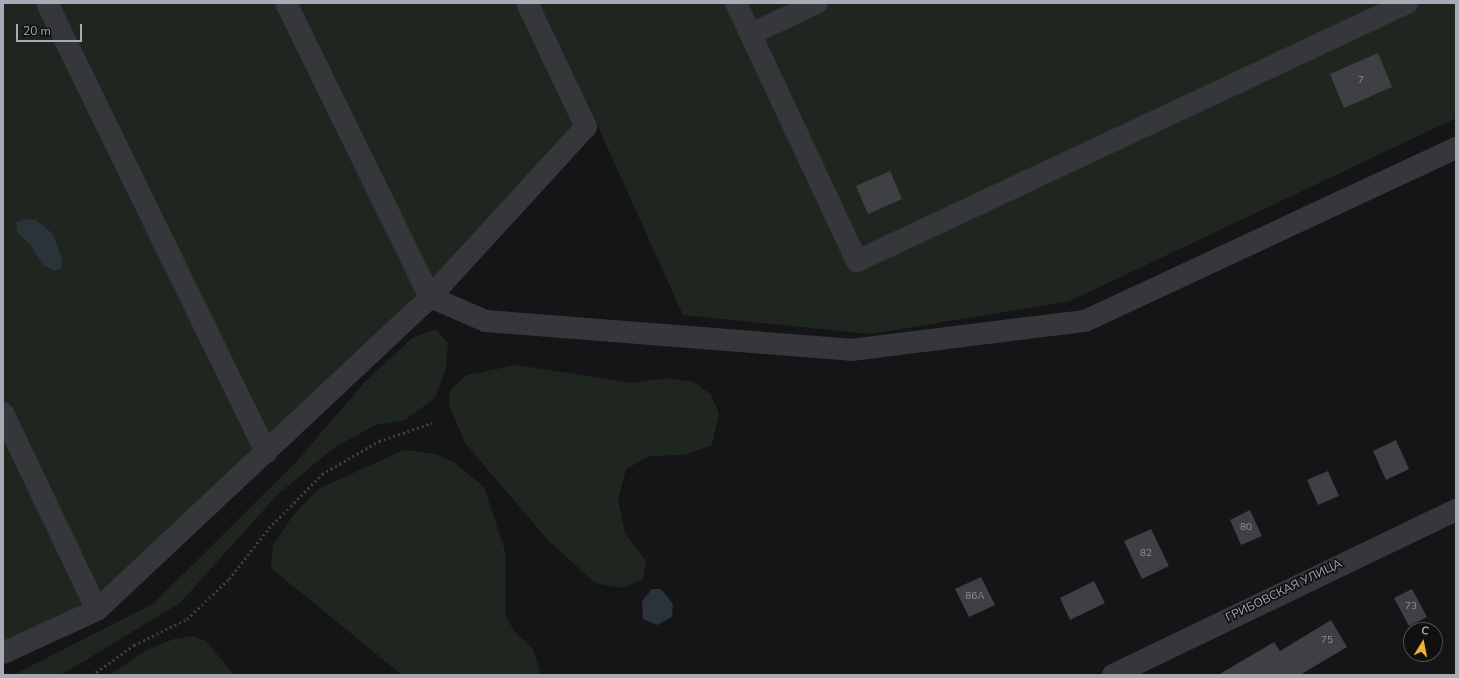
<!DOCTYPE html>
<meta charset="utf-8">
<style>
body{margin:0}
#map{position:relative;width:1459px;height:678px;overflow:hidden;background:#151517;font-family:"Nunito Sans",sans-serif}
div>[style]{position:absolute}
.green>*{inset:0;background:#1f2620}
.water>*{inset:0;background:#2b333a}
.building>*{inset:0;background:#3f4043}
.path>*{height:2.5px;margin-top:-1.25px;transform-origin:0;background:repeating-linear-gradient(90deg,#3c3e42 0 2px,transparent 0 5px)}
.minor>*{height:22px;margin:-11px;padding:0 11px;transform-origin:11px;border-radius:11px;background:#36373b}
span{translate:-50% -50%;white-space:nowrap;text-align:center;line-height:1.15;-webkit-text-stroke:3.5px #101011;paint-order:stroke}
.number-label{font-size:10px;color:#8d9099}
.number-label span{-webkit-text-stroke-width:0}
.street-label{font-size:12px;color:#a7abb6}
.frame{position:absolute;inset:0;border:4px solid #a7abb6;pointer-events:none}
.north{position:absolute;left:1403px;top:622px;width:40px;height:40px;box-sizing:border-box;background:#101011;border:1px solid #4c4e53;border-radius:50%;rotate:10deg;font-size:11px;font-weight:700;line-height:16px;text-align:center;color:#a7abb6}
.north::after{content:'';display:block;margin:auto;width:14px;height:18px;background:#eab239;clip-path:polygon(50% 0,100% 100%,50% 72%,0 100%)}
.scale{position:absolute;left:16px;top:24px;width:66px;height:18px;box-sizing:border-box;border:2px solid #a7abb6;border-top:0;padding-left:5px;font-size:12px;line-height:14px;white-space:nowrap;color:#a7abb6;-webkit-text-stroke:3px #101011;paint-order:stroke}
</style>
<div id="map">
<div class="green">
<i style="clip-path:polygon(3px 3px,1456px 3px,1456px 118px,1070px 301px,871px 334px,683px 315px,596px 122px,586px 127px,97px 610px,3px 653px)"></i>
<i style="clip-path:polygon(436px 329px,448px 343px,446px 368px,435px 398px,405px 420px,376px 425px,335px 447px,278px 494px,180px 603px,61px 675px,13px 675px,153px 604px,297px 461px,364px 383px,412px 338px)"></i>
<i style="clip-path:polygon(516px 365px,633px 383px,668px 378px,694px 382px,711px 395px,719px 413px,712px 445px,684px 455px,650px 456px,626px 469px,618px 500px,625px 533px,646px 561px,643px 579px,622px 588px,595px 583px,548px 540px,465px 443px,449px 404px,450px 390px,467px 375px)"></i>
<i style="clip-path:polygon(404px 450px,436px 454px,455px 463px,484px 487px,505px 551px,505px 614px,514px 631px,533px 649px,541px 675px,402px 675px,271px 568px,273px 545px,292px 517px,318px 489px)"></i>
<i style="clip-path:polygon(192px 636px,206px 641px,234px 675px,109px 675px,148px 649px,174px 639px)"></i>
</div>
<div class="water">
<i style="clip-path:polygon(25px 219px,36px 220px,53px 234px,62px 259px,61px 268px,54px 271px,42px 264px,30px 244px,17px 232px,16px 222px)"></i>
<i style="clip-path:polygon(652px 589px,661px 589px,673px 604px,672px 617px,657px 625px,643px 619px,642px 601px)"></i>
</div>
<div class="building">
<i style="clip-path:polygon(1378px 53px,1392px 87px,1344px 108px,1330px 74px)"></i>
<i style="clip-path:polygon(890px 171px,902px 199px,868px 214px,856px 186px)"></i>
<i style="clip-path:polygon(1396px 440px,1409px 469px,1386px 480px,1373px 451px)"></i>
<i style="clip-path:polygon(1328px 471px,1339px 496px,1318px 505px,1307px 480px)"></i>
<i style="clip-path:polygon(1250px 510px,1262px 536px,1241px 545px,1230px 520px)"></i>
<i style="clip-path:polygon(1151px 529px,1169px 566px,1142px 579px,1124px 541px)"></i>
<i style="clip-path:polygon(981px 577px,995px 605px,969px 617px,955px 589px)"></i>
<i style="clip-path:polygon(1094px 581px,1105px 603px,1070px 620px,1060px 598px)"></i>
<i style="clip-path:polygon(1412px 589px,1427px 617px,1409px 626px,1394px 598px)"></i>
<i style="clip-path:polygon(1331px 620px,1347px 647px,1300px 675px,1218px 675px,1274px 642px,1280px 651px)"></i>
</div>
<div class="path">
<i style="left:92px;top:675px;width:52px;rotate:-35.5deg"></i>
<i style="left:134px;top:645px;width:59px;rotate:-26.1deg"></i>
<i style="left:187px;top:619px;width:58px;rotate:-43.6deg"></i>
<i style="left:229px;top:579px;width:65px;rotate:-51.9deg"></i>
<i style="left:269px;top:528px;width:76px;rotate:-45.5deg"></i>
<i style="left:322px;top:474px;width:66px;rotate:-30.1deg"></i>
<i style="left:379px;top:441px;width:56px;rotate:-18.8deg"></i>
</div>
<div class="minor">
<i style="left:47px;top:3px;width:500px;rotate:64deg"></i>
<i style="left:286px;top:3px;width:327px;rotate:63.9deg"></i>
<i style="left:430px;top:297px;width:61px;rotate:23.2deg"></i>
<i style="left:486px;top:321px;width:366px;rotate:4.5deg"></i>
<i style="left:851px;top:350px;width:236px;rotate:-7.1deg"></i>
<i style="left:1085px;top:321px;width:409px;rotate:-25deg"></i>
<i style="left:736px;top:3px;width:285px;rotate:64.9deg"></i>
<i style="left:857px;top:261px;width:608px;rotate:-25.13deg"></i>
<i style="left:751px;top:34px;width:73px;rotate:-25.2deg"></i>
<i style="left:3px;top:413px;width:218px;rotate:64.5deg"></i>
<i style="left:3px;top:653px;width:103px;rotate:-24.6deg"></i>
<i style="left:97px;top:610px;width:457px;rotate:-43.2deg"></i>
<i style="left:430px;top:297px;width:231px;rotate:-47.5deg"></i>
<i style="left:586px;top:127px;width:137px;rotate:-115.4deg"></i>
<i style="left:1113px;top:675px;width:381px;rotate:-25.7deg"></i>
</div>
<div class="number-label">
<span style="left:1361px;top:81px">7</span>
<span style="left:1246px;top:528px">80</span>
<span style="left:1146px;top:554px">82</span>
<span style="left:975px;top:597px">86А</span>
<span style="left:1411px;top:607px">73</span>
<span style="left:1327px;top:641px">75</span>
</div>
<div class="street-label">
<span style="left:1284px;top:591px;rotate:-26deg">ГРИБОВСКАЯ УЛИЦА</span>
</div>
<div class="frame"></div>
<div class="north">С</div>
<div class="scale">20 m</div>
</div>
